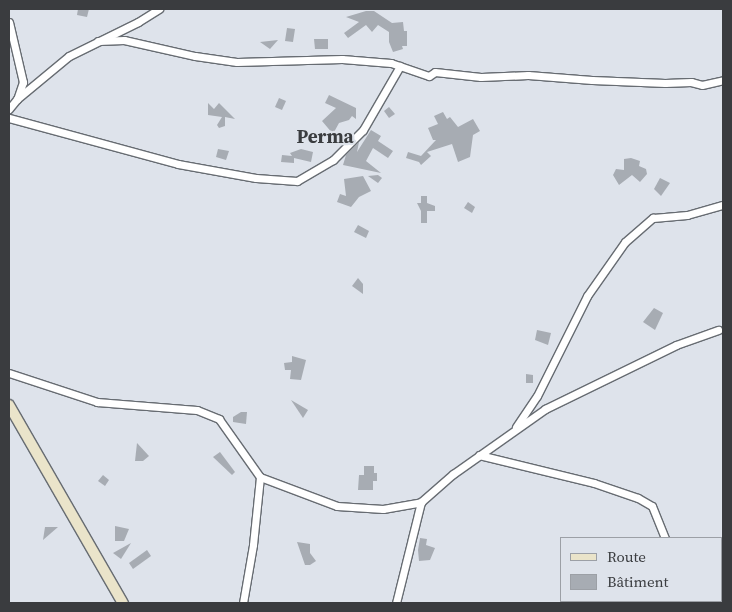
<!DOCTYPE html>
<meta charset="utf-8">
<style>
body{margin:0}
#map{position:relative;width:732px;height:612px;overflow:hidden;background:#dee3eb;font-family:"Source Serif 4",serif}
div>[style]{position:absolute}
.building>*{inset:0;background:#a7acb3}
.roads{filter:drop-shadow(1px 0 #676c72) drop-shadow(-1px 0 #676c72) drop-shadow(0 1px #676c72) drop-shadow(0 -1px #676c72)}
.street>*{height:7px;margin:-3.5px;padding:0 3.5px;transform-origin:3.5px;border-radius:3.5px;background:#fff}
.secondary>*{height:10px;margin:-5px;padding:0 5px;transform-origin:5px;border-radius:5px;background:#eae4ca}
span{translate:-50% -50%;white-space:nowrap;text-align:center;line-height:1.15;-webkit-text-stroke:4.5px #dee3eb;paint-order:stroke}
.quarter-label{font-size:19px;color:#3a3c3f;font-weight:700}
.frame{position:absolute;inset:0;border:10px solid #3a3c3f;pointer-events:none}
.legend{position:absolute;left:560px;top:537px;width:162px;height:65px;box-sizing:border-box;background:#dee3eb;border:1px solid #9ca0a6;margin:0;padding:6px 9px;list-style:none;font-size:15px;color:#3a3c3f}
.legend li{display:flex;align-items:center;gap:10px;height:25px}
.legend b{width:25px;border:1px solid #9ca0a6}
</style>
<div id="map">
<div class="building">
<i style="clip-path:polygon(78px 9px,89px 9px,87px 17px,77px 15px)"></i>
<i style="clip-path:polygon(366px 11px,374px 11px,392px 23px,403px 22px,404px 31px,407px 31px,407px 46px,402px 46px,403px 49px,393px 52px,389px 42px,389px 32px,378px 25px,372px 32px,366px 25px,348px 38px,344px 33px,359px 22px,346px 17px)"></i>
<i style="clip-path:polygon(287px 28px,295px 29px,293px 42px,285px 41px)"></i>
<i style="clip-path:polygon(314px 39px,328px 39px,328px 49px,315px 49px)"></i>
<i style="clip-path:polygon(278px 40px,270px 49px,260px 42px)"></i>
<i style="clip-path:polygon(329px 95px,356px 108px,356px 119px,352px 116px,349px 120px,339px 123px,333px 134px,322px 121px,336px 108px,325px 103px)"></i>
<i style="clip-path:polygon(279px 98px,286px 101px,282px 110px,275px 107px)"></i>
<i style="clip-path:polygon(208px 103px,214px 109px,219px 103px,235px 119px,225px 117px,225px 126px,219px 128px,217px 125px,222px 117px,208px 115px)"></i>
<i style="clip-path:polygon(389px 107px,395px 114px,389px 118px,384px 111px)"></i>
<i style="clip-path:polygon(443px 112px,447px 119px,450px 117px,458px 127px,473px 119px,480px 131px,473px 135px,470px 157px,458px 162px,452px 144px,427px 152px,431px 156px,421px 165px,419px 162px,406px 158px,408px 152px,421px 156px,436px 140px,433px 140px,428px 128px,438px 124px,434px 116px)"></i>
<i style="clip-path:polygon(371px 130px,381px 136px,378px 141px,393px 151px,388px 158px,373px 148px,366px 161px,381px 173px,343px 165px,346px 155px,359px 142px,357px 152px)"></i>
<i style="clip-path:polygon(218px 149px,229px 151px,226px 160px,216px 157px)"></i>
<i style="clip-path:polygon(301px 149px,313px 152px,311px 162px,294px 158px,294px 163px,281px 162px,282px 155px,292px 156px,290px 153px)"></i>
<i style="clip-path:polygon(631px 158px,640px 161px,639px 166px,646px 169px,647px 174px,640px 182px,632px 175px,619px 185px,613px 175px,616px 169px,624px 170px,624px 159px)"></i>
<i style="clip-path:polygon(378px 175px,382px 178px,378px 183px,368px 176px)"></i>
<i style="clip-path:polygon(363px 176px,371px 191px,359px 197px,351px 207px,337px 202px,340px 194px,346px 196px,344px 179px)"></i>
<i style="clip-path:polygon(660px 178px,670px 183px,661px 196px,654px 189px)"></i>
<i style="clip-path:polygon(421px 196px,427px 196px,427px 203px,435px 206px,435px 211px,427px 211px,427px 223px,421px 223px,421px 211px,417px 203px,421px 203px)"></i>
<i style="clip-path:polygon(468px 202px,475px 207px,472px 213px,464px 208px)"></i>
<i style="clip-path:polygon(358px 225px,369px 231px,366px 238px,354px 232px)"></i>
<i style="clip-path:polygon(358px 278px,363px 284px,363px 294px,352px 286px)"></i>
<i style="clip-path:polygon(654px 308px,663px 313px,655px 330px,643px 322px)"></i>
<i style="clip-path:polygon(537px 330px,551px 333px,548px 345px,535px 340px)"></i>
<i style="clip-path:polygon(292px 356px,306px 360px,301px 380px,290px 379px,291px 370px,285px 370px,284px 363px,292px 362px)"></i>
<i style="clip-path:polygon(526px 374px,533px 375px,533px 383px,526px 383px)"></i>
<i style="clip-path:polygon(291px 400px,308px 410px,303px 418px)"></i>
<i style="clip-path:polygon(241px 412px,247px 412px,246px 424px,233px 422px,233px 417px)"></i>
<i style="clip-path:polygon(137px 443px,149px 456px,143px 461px,135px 461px)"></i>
<i style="clip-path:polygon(220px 452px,235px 472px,232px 475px,213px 457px)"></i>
<i style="clip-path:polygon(364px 466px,374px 466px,374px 473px,377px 473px,377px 481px,373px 481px,373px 490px,358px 490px,359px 475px,364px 475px)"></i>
<i style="clip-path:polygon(103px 475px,109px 480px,105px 486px,98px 481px)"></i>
<i style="clip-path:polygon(115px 526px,129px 529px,124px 541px,115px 541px)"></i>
<i style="clip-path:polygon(45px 527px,58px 527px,43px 540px)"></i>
<i style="clip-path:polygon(420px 538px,427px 539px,426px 545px,435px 548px,430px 560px,419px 561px,418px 550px)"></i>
<i style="clip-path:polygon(297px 542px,310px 544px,310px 553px,316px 561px,310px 565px,305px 565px)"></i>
<i style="clip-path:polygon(131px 543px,121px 559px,113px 553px)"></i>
<i style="clip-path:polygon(147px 550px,151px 556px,133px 569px,129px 563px)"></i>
</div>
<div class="roads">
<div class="street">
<i style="left:9px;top:22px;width:62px;rotate:76.9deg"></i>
<i style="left:23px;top:82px;width:18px;rotate:109deg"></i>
<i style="left:17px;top:99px;width:13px;rotate:129deg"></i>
<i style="left:98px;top:41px;width:26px;rotate:-2deg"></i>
<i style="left:124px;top:40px;width:73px;rotate:12.7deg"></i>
<i style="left:195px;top:56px;width:42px;rotate:8.1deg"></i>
<i style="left:237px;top:62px;width:105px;rotate:-1.6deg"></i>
<i style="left:342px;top:59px;width:49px;rotate:4.7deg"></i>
<i style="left:391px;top:63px;width:40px;rotate:18.9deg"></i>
<i style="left:429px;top:76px;width:7px;rotate:-34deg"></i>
<i style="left:435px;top:72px;width:46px;rotate:6.2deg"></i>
<i style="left:481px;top:77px;width:47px;rotate:-2.4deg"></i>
<i style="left:528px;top:75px;width:64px;rotate:4.5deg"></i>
<i style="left:592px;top:80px;width:73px;rotate:2.4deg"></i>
<i style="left:665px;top:83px;width:26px;rotate:-2deg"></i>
<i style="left:691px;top:82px;width:11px;rotate:15deg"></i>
<i style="left:702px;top:85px;width:22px;rotate:-13deg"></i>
<i style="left:17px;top:99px;width:67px;rotate:-39.6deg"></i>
<i style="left:69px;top:56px;width:77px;rotate:-26.2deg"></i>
<i style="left:138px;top:22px;width:25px;rotate:-32deg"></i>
<i style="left:9px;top:118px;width:175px;rotate:15.2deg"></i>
<i style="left:178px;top:164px;width:79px;rotate:10.2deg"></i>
<i style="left:256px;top:178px;width:41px;rotate:4.2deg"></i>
<i style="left:297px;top:181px;width:42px;rotate:-30.3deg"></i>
<i style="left:333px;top:160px;width:42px;rotate:-45deg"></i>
<i style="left:363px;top:130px;width:74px;rotate:-60deg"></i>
<i style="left:9px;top:373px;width:93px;rotate:18.2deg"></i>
<i style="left:97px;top:402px;width:100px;rotate:4.6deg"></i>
<i style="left:197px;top:410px;width:24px;rotate:22deg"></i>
<i style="left:219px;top:419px;width:71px;rotate:54.7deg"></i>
<i style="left:260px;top:477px;width:68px;rotate:95.9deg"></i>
<i style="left:253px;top:545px;width:59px;rotate:99.8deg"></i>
<i style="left:516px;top:427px;width:37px;rotate:-56deg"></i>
<i style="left:537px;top:396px;width:112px;rotate:-63.4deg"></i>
<i style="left:587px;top:296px;width:66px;rotate:-54.9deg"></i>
<i style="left:625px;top:242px;width:37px;rotate:-41deg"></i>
<i style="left:653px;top:218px;width:34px;rotate:-5deg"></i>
<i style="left:687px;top:215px;width:37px;rotate:-16deg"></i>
<i style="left:479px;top:455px;width:118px;rotate:13.7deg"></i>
<i style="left:594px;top:483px;width:46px;rotate:18.8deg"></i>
<i style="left:638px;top:498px;width:16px;rotate:30deg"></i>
<i style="left:652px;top:506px;width:35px;rotate:68deg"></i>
<i style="left:260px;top:477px;width:82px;rotate:20.6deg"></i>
<i style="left:337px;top:506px;width:46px;rotate:3.7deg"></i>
<i style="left:383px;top:509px;width:39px;rotate:-10deg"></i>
<i style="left:421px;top:502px;width:43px;rotate:-41.2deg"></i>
<i style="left:453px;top:474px;width:113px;rotate:-35.2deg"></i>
<i style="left:545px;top:409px;width:146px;rotate:-26deg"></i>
<i style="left:676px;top:345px;width:45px;rotate:-19.7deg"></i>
<i style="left:721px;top:594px;width:2px"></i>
<i style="left:396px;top:603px;width:104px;rotate:-76.1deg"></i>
</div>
<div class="secondary">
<i style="left:9px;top:405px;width:228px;rotate:60.1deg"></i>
</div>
</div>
<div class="quarter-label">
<span style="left:325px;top:137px">Perma</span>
</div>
<div class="frame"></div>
<ul class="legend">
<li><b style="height:6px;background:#eae4ca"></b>Route</li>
<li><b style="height:14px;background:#a7acb3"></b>Bâtiment</li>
</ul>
</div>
